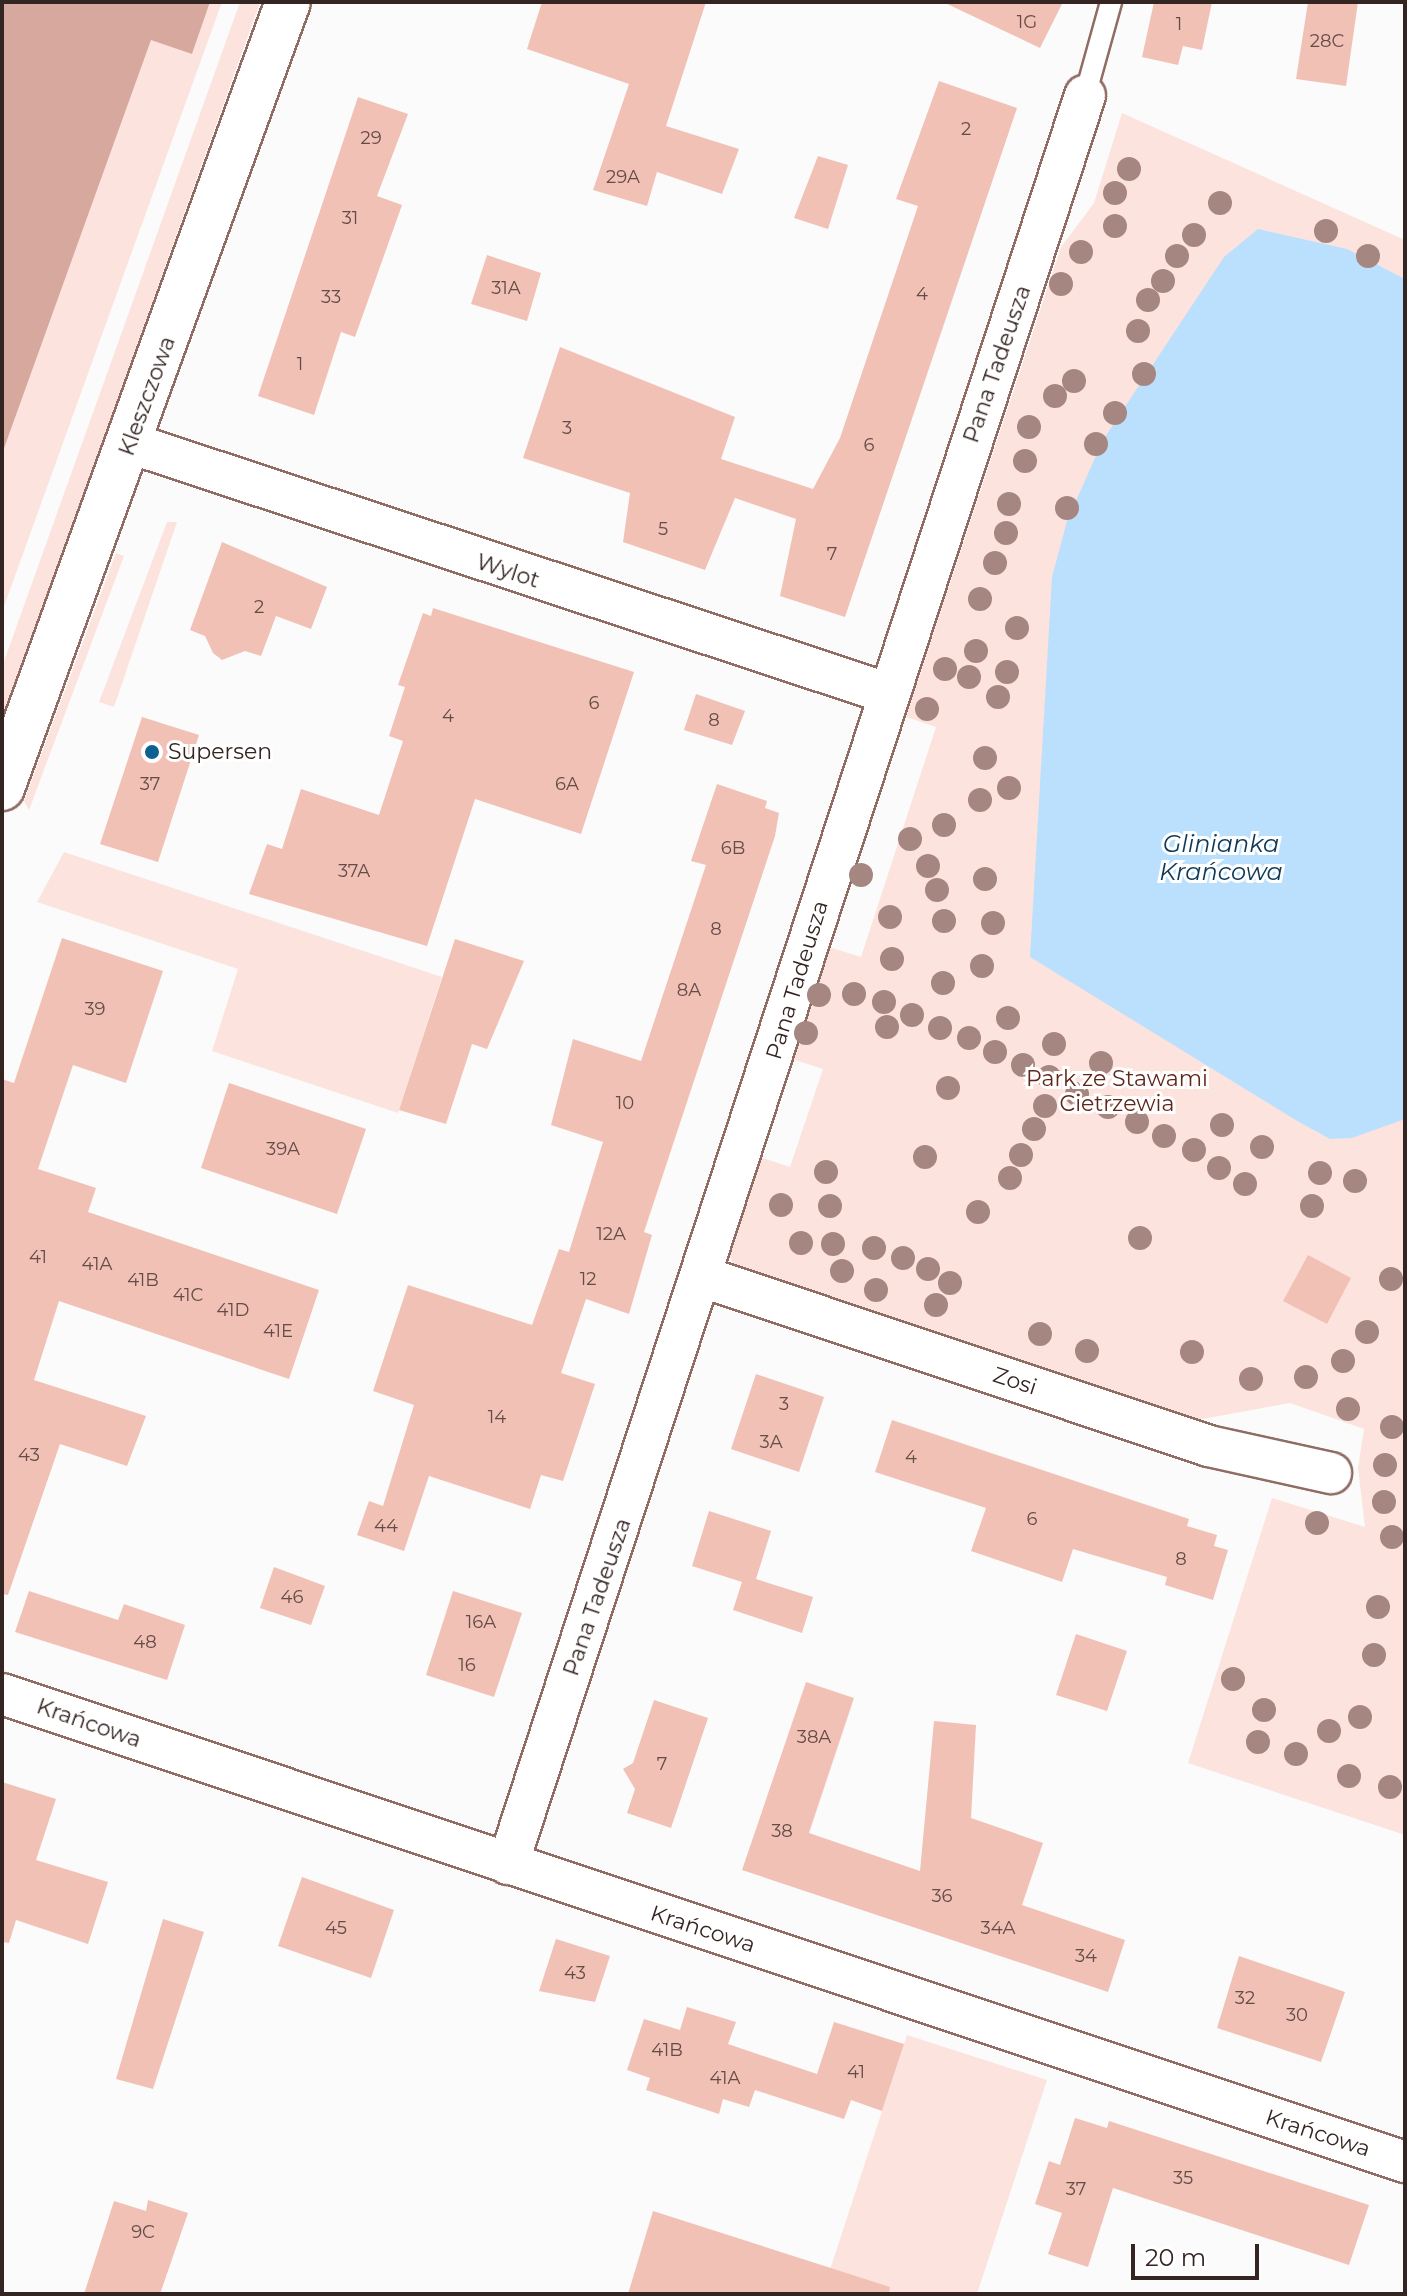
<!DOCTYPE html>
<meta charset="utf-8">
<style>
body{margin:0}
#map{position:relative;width:1407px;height:2296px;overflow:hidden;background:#fbfbfb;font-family:Montserrat,sans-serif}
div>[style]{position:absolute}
.green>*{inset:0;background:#fde3dd}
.forest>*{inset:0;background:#d7a89e}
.water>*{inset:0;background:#bbe0fe}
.building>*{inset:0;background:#f1c1b6}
.roads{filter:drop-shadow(2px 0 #906c64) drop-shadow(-2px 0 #906c64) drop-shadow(0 2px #906c64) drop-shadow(0 -2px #906c64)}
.service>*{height:20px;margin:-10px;padding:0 10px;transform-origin:10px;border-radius:10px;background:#fff}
.minor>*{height:40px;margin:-20px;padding:0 20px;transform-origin:20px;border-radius:20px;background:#fff}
.secondary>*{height:44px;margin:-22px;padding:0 22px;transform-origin:22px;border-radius:22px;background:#fff}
.trees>*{width:24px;height:24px;margin:-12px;border-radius:50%;background:#a68680}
.dots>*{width:22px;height:22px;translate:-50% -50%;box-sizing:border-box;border:4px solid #fff;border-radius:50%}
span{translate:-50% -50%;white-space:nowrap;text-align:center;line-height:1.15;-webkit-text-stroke:6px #fff;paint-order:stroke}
.number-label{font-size:18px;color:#644c47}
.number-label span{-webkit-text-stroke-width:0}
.street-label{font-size:22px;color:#352522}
.poi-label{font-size:22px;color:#352522}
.left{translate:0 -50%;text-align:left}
.park-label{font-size:22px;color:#60261b}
.water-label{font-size:24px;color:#0d3956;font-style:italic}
.frame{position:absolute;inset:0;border:4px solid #352522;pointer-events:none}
.scale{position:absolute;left:1131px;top:2244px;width:128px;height:36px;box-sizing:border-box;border:4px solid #352522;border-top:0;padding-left:10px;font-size:24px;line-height:28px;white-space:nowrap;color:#352522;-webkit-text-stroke:6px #fff;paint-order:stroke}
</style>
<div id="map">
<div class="green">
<i style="clip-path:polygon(210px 2px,222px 2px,2px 612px,2px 454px,151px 39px,192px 54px)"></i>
<i style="clip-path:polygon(240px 2px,260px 2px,2px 721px,2px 667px)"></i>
<i style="clip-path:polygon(1122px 113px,1405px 240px,1405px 1835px,1188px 1763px,1272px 1498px,1365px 1527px,1358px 1468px,1364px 1429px,1290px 1403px,1197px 1420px,734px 1268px,729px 1252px,760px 1157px,790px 1167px,823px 1069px,792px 1059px,790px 1047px,829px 947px,861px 957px,936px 727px,906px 717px,1061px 247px,1094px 203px)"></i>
<i style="clip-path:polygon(167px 522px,177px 522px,114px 707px,99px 702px)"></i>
<i style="clip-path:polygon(116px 553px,124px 556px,29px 810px,24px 801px)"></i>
<i style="clip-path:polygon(64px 852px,442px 977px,398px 1113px,212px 1051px,238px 969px,37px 902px)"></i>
<i style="clip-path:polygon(907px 2035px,1047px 2080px,977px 2294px,822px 2294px)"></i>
</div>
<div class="forest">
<i style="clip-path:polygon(2px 2px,210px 2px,192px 54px,151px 40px,2px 454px)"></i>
</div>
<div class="water">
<i style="clip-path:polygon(1258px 229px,1347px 249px,1405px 279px,1405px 1119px,1352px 1138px,1330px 1139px,1299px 1122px,1030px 957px,1052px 577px,1067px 521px,1103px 440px,1224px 257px)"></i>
</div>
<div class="building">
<i style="clip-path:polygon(542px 2px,706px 2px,666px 126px,739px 149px,722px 194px,657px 172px,647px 206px,593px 190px,629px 84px,527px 49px)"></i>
<i style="clip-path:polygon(943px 2px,1063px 2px,1040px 48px)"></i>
<i style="clip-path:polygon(1154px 2px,1212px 2px,1202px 50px,1183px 46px,1178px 65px,1142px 57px)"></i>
<i style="clip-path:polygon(1308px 2px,1358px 2px,1346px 86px,1296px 79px)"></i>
<i style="clip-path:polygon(939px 81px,1017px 108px,845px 617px,780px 596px,796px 519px,735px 498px,705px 570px,623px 542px,630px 493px,523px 458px,560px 347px,735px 417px,721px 459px,813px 489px,840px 438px,918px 206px,896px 199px)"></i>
<i style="clip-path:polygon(358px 97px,408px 114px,377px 196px,402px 205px,355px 337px,341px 332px,314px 415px,258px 396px)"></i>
<i style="clip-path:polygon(818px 156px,848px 165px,828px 229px,794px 218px)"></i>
<i style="clip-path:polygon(487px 255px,541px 273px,527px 321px,471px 304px)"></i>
<i style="clip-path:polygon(222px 542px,327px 587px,311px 629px,276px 616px,261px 656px,245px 651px,222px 660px,213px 653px,205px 636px,190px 630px)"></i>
<i style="clip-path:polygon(433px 608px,634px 672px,581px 834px,475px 799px,427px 946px,249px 894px,267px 844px,282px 849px,301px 789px,379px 815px,403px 741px,389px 736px,405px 687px,398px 685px,423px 613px,431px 616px)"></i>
<i style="clip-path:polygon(696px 694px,745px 711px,732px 745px,684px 730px)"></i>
<i style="clip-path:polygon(142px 717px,199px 735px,158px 862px,100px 844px)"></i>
<i style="clip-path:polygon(717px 784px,767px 801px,765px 808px,779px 813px,775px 836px,644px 1232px,652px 1235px,629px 1314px,586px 1299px,561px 1373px,595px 1384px,563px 1481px,541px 1475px,530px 1509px,429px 1476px,404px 1551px,357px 1535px,369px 1501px,383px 1506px,414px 1405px,373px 1391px,408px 1285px,532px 1325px,559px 1249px,569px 1252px,603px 1142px,551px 1125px,573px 1039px,641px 1061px,706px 865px,691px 861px)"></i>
<i style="clip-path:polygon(62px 938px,163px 971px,126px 1083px,73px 1065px,38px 1169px,96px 1188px,88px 1212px,319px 1290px,289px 1379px,59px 1301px,34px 1380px,146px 1416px,127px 1466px,60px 1444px,8px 1595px,2px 1594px,2px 1079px,14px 1083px)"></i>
<i style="clip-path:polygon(455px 939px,524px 961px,487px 1049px,472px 1044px,446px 1124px,399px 1110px)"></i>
<i style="clip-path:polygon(229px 1083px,366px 1129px,337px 1214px,201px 1168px)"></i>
<i style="clip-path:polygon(1308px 1255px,1351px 1278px,1327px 1324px,1283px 1301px)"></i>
<i style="clip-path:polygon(756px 1374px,824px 1397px,799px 1472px,731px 1449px)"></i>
<i style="clip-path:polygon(892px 1420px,1189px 1519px,1187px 1526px,1217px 1535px,1214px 1546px,1228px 1550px,1213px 1600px,1165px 1585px,1167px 1577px,1073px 1549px,1062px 1582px,971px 1551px,986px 1508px,875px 1472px)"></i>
<i style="clip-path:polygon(709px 1511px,771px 1531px,756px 1579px,813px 1597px,802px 1633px,733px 1610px,742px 1582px,692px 1566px)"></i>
<i style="clip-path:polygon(274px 1567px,325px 1586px,311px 1625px,260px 1608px)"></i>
<i style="clip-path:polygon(29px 1591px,118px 1620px,124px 1604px,185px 1625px,167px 1680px,15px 1632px)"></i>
<i style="clip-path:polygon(453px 1591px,522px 1613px,494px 1697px,426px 1675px)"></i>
<i style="clip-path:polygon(1076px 1634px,1127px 1651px,1107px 1711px,1056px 1695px)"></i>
<i style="clip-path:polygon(806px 1682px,854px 1698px,809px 1833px,920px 1871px,934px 1721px,976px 1725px,971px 1818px,1043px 1843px,1022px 1905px,1125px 1940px,1108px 1992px,742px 1870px)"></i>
<i style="clip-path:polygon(654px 1700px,708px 1718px,671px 1828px,627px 1813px,635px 1789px,623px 1769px,633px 1763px)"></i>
<i style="clip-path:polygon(2px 1782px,56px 1799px,36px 1860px,108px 1882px,88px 1944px,16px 1920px,9px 1943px,2px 1942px)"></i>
<i style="clip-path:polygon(302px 1877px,394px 1910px,371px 1978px,278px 1946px)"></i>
<i style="clip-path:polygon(163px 1919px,204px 1932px,153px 2089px,116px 2079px)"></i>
<i style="clip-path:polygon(556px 1939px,610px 1956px,595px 2002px,539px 1991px)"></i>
<i style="clip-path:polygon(1239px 1956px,1345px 1992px,1321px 2062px,1217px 2028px)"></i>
<i style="clip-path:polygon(687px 2007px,736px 2022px,728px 2044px,817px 2074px,834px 2022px,904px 2044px,882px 2111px,851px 2100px,844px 2119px,755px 2090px,749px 2107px,723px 2099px,719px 2114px,646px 2090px,650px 2078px,627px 2070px,644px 2019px,680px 2030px)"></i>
<i style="clip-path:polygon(1075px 2118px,1107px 2128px,1109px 2121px,1369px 2205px,1349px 2265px,1113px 2188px,1088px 2267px,1048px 2254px,1062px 2213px,1035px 2204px,1049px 2161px,1060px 2165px)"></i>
<i style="clip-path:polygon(148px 2200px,188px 2213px,160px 2294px,84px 2294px,114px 2201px,146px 2211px)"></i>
<i style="clip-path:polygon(653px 2211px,890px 2287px,889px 2294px,628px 2294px)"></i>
</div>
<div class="roads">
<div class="service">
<i style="left:1085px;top:96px;width:98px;rotate:-74.5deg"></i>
</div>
<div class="minor">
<i style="left:130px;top:443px;width:797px;rotate:18.28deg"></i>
<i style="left:703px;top:1277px;width:533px;rotate:18.47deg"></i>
<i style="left:1209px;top:1446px;width:125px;rotate:12.5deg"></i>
<i style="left:2px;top:1694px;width:1479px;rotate:18.45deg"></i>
<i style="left:508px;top:1864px;width:1860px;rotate:-71.93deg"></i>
</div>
<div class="secondary">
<i style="left:2px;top:788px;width:836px;rotate:-70.01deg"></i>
</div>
</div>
<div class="trees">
<i style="left:1129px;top:169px"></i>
<i style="left:1115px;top:193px"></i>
<i style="left:1220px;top:203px"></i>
<i style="left:1115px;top:226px"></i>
<i style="left:1326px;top:231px"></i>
<i style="left:1194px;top:235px"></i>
<i style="left:1081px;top:252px"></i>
<i style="left:1177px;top:256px"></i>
<i style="left:1368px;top:256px"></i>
<i style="left:1163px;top:281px"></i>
<i style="left:1061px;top:284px"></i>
<i style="left:1148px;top:300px"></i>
<i style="left:1138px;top:331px"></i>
<i style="left:1144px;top:374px"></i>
<i style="left:1074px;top:381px"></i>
<i style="left:1055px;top:396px"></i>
<i style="left:1115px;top:413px"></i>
<i style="left:1029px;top:427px"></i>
<i style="left:1096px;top:444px"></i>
<i style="left:1025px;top:461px"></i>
<i style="left:1009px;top:504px"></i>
<i style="left:1067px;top:508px"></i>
<i style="left:1006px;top:533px"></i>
<i style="left:995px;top:563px"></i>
<i style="left:980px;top:599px"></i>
<i style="left:1017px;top:628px"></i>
<i style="left:976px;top:651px"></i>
<i style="left:945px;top:669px"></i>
<i style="left:1007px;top:672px"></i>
<i style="left:969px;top:677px"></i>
<i style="left:998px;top:697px"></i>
<i style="left:927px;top:709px"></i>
<i style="left:985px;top:758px"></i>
<i style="left:1009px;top:788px"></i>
<i style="left:980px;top:800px"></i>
<i style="left:944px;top:825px"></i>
<i style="left:910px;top:839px"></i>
<i style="left:928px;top:866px"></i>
<i style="left:861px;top:875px"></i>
<i style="left:985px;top:879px"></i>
<i style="left:937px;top:890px"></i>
<i style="left:890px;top:917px"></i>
<i style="left:944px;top:921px"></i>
<i style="left:993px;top:923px"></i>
<i style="left:892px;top:959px"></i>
<i style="left:982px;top:966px"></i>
<i style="left:943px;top:983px"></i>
<i style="left:854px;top:994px"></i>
<i style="left:819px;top:995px"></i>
<i style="left:884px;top:1002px"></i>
<i style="left:912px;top:1015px"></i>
<i style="left:1008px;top:1018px"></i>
<i style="left:887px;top:1027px"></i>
<i style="left:940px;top:1028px"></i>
<i style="left:806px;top:1033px"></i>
<i style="left:969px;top:1038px"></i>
<i style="left:1054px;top:1044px"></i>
<i style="left:995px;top:1052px"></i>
<i style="left:1101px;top:1063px"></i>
<i style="left:1023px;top:1065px"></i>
<i style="left:1049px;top:1077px"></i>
<i style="left:948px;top:1088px"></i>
<i style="left:1077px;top:1094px"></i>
<i style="left:1045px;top:1106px"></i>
<i style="left:1108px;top:1107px"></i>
<i style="left:1137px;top:1122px"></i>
<i style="left:1222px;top:1125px"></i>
<i style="left:1034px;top:1129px"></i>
<i style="left:1164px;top:1136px"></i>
<i style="left:1262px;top:1147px"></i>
<i style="left:1194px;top:1150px"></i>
<i style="left:1021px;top:1155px"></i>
<i style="left:925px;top:1157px"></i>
<i style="left:1219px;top:1168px"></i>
<i style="left:826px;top:1172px"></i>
<i style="left:1320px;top:1173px"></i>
<i style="left:1010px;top:1178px"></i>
<i style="left:1355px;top:1181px"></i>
<i style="left:1245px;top:1184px"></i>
<i style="left:781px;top:1205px"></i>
<i style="left:830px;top:1206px"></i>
<i style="left:1312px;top:1206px"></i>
<i style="left:978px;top:1212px"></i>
<i style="left:1140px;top:1238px"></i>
<i style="left:801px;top:1243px"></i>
<i style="left:833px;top:1244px"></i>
<i style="left:874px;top:1248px"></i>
<i style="left:903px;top:1258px"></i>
<i style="left:928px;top:1269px"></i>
<i style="left:842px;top:1271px"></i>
<i style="left:1391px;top:1279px"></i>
<i style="left:950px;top:1283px"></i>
<i style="left:876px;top:1290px"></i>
<i style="left:936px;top:1305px"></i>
<i style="left:1367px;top:1332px"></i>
<i style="left:1040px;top:1334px"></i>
<i style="left:1087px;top:1351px"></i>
<i style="left:1192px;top:1352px"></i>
<i style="left:1343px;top:1361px"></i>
<i style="left:1306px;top:1377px"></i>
<i style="left:1251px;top:1379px"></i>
<i style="left:1348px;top:1409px"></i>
<i style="left:1392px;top:1427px"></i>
<i style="left:1385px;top:1465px"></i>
<i style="left:1384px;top:1502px"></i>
<i style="left:1317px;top:1523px"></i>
<i style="left:1392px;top:1537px"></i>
<i style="left:1378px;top:1607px"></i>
<i style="left:1374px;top:1655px"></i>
<i style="left:1233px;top:1679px"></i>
<i style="left:1264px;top:1710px"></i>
<i style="left:1360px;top:1717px"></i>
<i style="left:1329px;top:1731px"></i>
<i style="left:1258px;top:1742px"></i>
<i style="left:1296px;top:1754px"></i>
<i style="left:1349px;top:1776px"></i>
<i style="left:1390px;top:1787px"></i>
</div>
<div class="dots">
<i style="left:152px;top:752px;background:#0f6092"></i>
</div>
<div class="number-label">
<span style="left:1027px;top:22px">1G</span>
<span style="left:1179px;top:24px">1</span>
<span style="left:1327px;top:41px">28C</span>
<span style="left:966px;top:129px">2</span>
<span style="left:371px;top:138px">29</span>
<span style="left:623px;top:177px">29A</span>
<span style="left:350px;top:218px">31</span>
<span style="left:506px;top:288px">31A</span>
<span style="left:922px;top:294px">4</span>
<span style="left:331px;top:297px">33</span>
<span style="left:300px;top:364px">1</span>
<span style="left:567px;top:428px">3</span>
<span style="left:869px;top:445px">6</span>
<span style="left:663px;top:529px">5</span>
<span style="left:832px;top:554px">7</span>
<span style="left:259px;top:607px">2</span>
<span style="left:594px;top:703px">6</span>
<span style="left:448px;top:716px">4</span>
<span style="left:714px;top:720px">8</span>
<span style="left:150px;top:784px">37</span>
<span style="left:567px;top:784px">6A</span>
<span style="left:733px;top:848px">6B</span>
<span style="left:354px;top:871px">37A</span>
<span style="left:716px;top:929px">8</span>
<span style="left:689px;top:990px">8A</span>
<span style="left:95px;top:1009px">39</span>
<span style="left:625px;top:1103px">10</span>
<span style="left:283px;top:1149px">39A</span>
<span style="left:611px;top:1234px">12A</span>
<span style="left:38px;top:1257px">41</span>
<span style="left:97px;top:1264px">41A</span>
<span style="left:588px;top:1279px">12</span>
<span style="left:143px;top:1280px">41B</span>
<span style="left:188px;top:1295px">41C</span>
<span style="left:233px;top:1310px">41D</span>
<span style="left:278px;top:1331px">41E</span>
<span style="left:784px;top:1404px">3</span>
<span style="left:497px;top:1417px">14</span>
<span style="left:771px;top:1442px">3A</span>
<span style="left:29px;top:1455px">43</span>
<span style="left:911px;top:1457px">4</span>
<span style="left:1032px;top:1519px">6</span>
<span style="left:386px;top:1526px">44</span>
<span style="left:1181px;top:1559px">8</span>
<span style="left:292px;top:1597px">46</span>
<span style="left:481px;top:1622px">16A</span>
<span style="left:145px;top:1642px">48</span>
<span style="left:467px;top:1665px">16</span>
<span style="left:814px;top:1737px">38A</span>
<span style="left:662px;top:1764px">7</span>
<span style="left:782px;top:1831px">38</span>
<span style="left:942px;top:1896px">36</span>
<span style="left:336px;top:1928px">45</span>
<span style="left:998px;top:1928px">34A</span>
<span style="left:1086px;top:1956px">34</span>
<span style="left:575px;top:1973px">43</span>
<span style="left:1245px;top:1998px">32</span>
<span style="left:1297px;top:2015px">30</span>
<span style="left:667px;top:2050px">41B</span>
<span style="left:856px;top:2072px">41</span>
<span style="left:725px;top:2078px">41A</span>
<span style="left:1183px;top:2178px">35</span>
<span style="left:1076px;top:2189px">37</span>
<span style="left:143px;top:2232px">9C</span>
</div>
<div class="street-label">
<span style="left:997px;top:364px;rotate:-71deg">Pana Tadeusza</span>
<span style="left:147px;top:396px;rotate:-70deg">Kleszczowa</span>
<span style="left:508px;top:571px;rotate:18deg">Wylot</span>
<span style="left:797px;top:980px;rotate:-73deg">Pana Tadeusza</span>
<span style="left:1015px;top:1381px;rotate:18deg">Zosi</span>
<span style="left:597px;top:1597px;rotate:-71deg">Pana Tadeusza</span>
<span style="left:89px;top:1723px;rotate:19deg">Krańcowa</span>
<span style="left:703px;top:1929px;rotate:18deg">Krańcowa</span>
<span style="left:1318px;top:2133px;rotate:18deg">Krańcowa</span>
</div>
<div class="poi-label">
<span class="left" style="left:168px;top:752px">Supersen</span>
</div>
<div class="park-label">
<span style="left:1117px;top:1091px">Park ze Stawami<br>Cietrzewia</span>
</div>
<div class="water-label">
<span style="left:1221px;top:858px">Glinianka<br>Krańcowa</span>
</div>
<div class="frame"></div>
<div class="scale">20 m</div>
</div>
